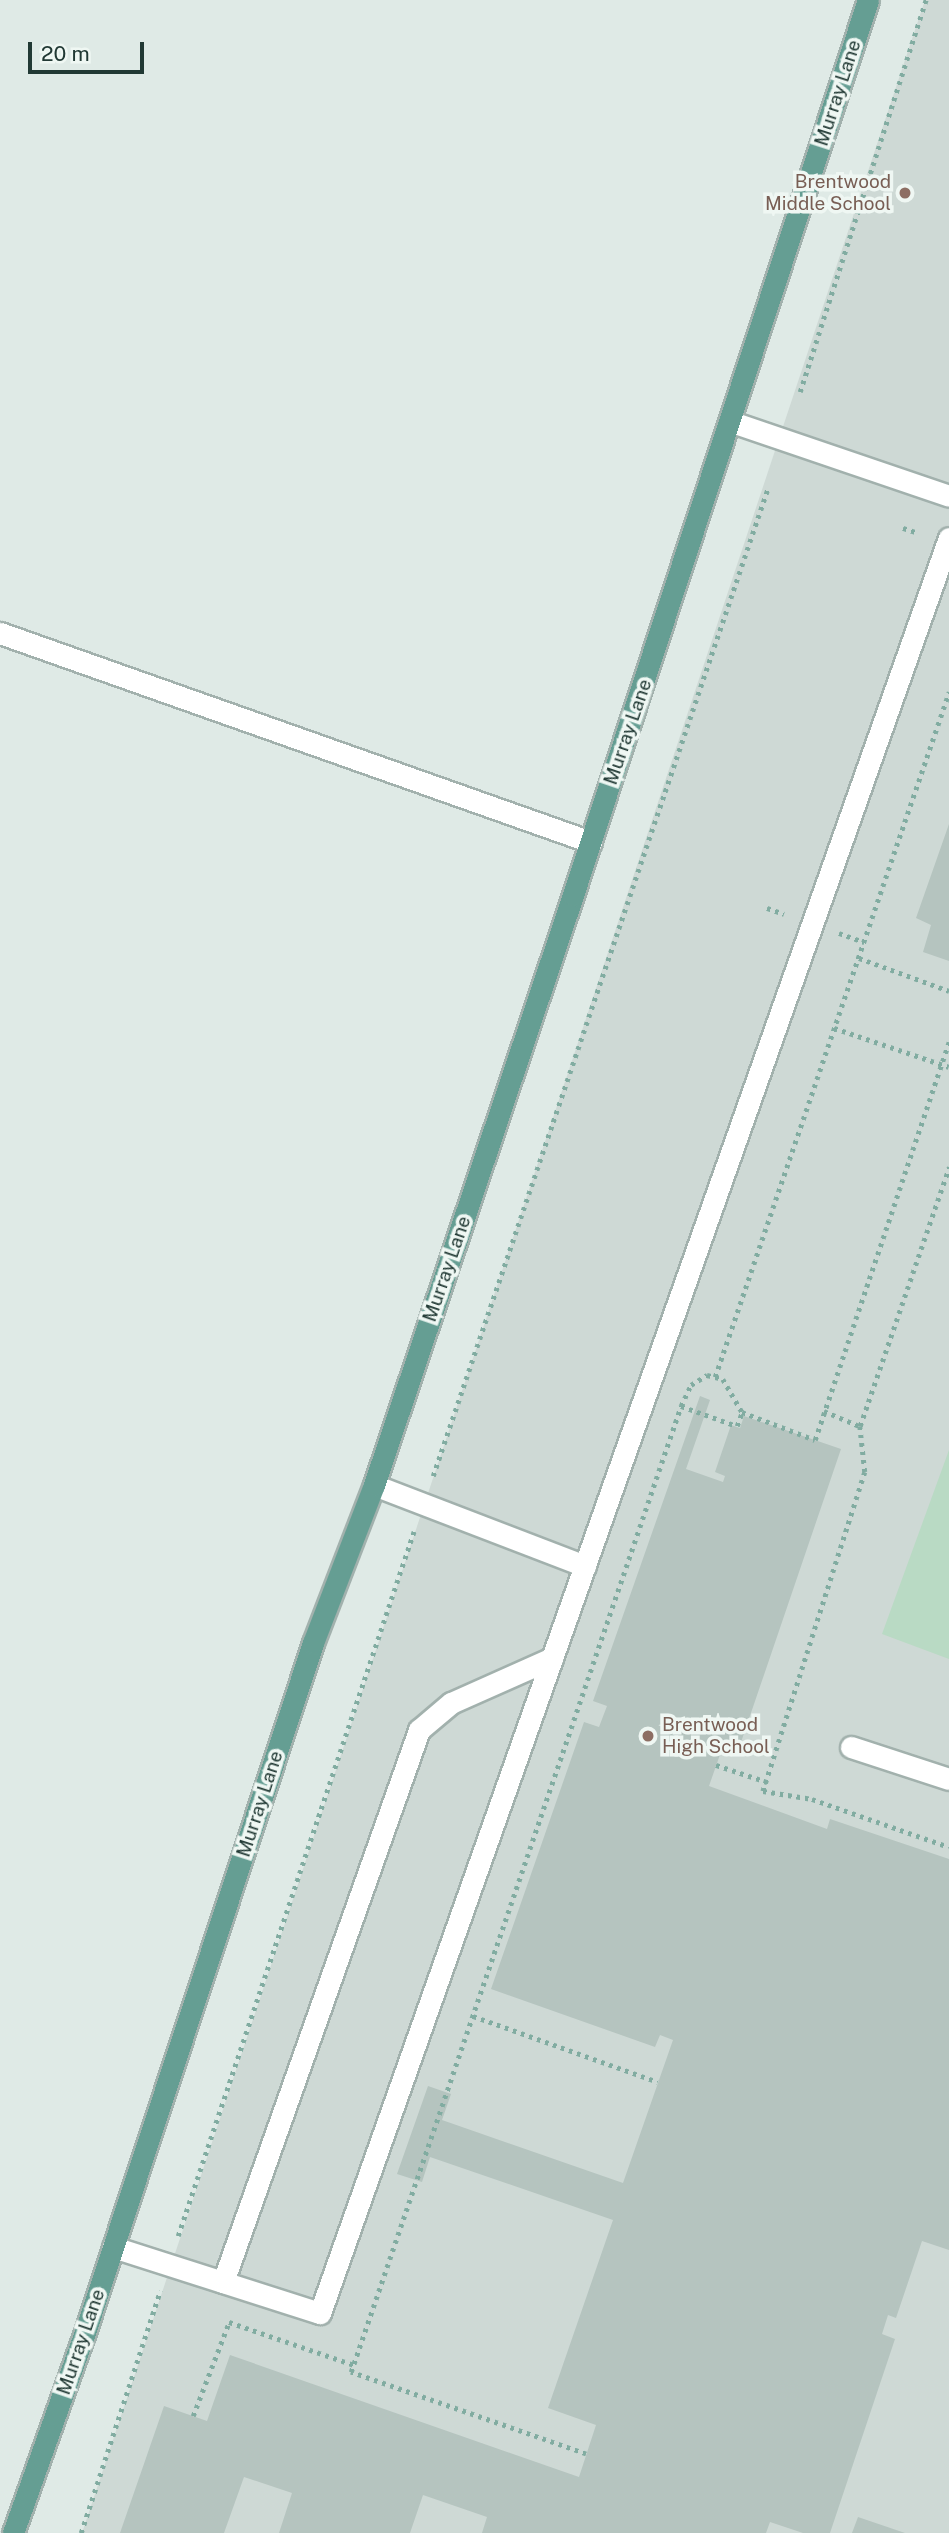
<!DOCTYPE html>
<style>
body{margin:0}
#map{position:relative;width:949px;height:2533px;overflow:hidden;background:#dfeae6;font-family:"Public Sans",sans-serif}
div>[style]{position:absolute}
.built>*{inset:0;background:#ced9d5}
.green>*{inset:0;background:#b9dac4}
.building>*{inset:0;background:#b5c4bf}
.path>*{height:4.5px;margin-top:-2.25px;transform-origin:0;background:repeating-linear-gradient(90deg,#81aca1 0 3.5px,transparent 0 8.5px)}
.roads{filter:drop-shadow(2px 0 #a2b1ad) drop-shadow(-2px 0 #a2b1ad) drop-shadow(0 2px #a2b1ad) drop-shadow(0 -2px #a2b1ad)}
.minor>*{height:21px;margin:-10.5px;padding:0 10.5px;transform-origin:10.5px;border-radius:10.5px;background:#fff}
.major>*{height:21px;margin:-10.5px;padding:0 10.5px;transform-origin:10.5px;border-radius:10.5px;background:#659e93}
.dots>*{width:19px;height:19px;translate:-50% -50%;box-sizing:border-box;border:4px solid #eff7f3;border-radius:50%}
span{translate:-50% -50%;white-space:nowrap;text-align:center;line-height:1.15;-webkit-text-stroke:7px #eff7f3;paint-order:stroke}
.street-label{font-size:19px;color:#213934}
.education-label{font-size:19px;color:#785e54}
.right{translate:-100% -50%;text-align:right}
.left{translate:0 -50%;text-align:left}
.scale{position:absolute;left:28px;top:42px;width:116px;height:32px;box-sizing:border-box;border:4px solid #213934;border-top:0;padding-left:9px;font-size:21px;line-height:24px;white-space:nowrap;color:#213934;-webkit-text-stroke:5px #eff7f3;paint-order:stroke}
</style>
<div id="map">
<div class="built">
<i style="clip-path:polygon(925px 0,949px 0,949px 2533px,82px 2533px)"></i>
</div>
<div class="green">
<i style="clip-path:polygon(949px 1450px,949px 1659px,882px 1634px)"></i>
</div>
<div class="building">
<i style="clip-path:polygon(949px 824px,949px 961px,923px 952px,931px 925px,916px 918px)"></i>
<i style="clip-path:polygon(700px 1396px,710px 1400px,686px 1469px,723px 1482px,725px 1476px,715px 1472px,731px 1425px,740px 1428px,744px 1416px,841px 1449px,738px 1751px,723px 1746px,709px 1786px,827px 1829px,830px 1819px,949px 1859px,949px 2250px,922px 2241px,896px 2318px,888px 2315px,882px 2334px,895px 2339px,830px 2533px,803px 2533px,770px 2522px,766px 2533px,482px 2533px,487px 2517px,423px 2495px,410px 2533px,279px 2533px,292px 2493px,244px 2477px,224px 2533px,120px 2533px,164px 2406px,207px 2421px,230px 2355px,579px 2477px,596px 2425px,548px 2408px,613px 2220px,430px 2157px,422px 2182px,397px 2174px,428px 2086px,451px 2094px,442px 2120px,623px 2183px,673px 2040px,660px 2035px,655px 2047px,491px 1989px,584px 1722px,599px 1727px,607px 1706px,593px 1701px)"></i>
<i style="clip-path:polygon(858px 2517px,905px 2533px,852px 2533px)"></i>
</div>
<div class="path">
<i style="left:800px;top:392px;width:412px;rotate:-72.2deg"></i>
<i style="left:903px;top:528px;width:16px;rotate:18deg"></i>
<i style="left:767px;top:908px;width:18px;rotate:19deg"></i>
<i style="left:839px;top:933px;width:27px;rotate:20deg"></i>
<i style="left:859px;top:958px;width:96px;rotate:20.1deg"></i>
<i style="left:834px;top:1028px;width:121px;rotate:18.7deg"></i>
<i style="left:715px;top:1377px;width:724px;rotate:-71.14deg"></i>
<i style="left:681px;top:1406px;width:23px;rotate:-65deg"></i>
<i style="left:691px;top:1385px;width:19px;rotate:-32deg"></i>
<i style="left:707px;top:1375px;width:16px;rotate:14deg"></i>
<i style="left:723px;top:1379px;width:38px;rotate:60deg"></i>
<i style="left:824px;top:1411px;width:39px;rotate:23deg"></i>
<i style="left:860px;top:1426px;width:46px;rotate:83.8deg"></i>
<i style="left:865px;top:1472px;width:335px;rotate:107.7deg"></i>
<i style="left:763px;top:1791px;width:50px;rotate:9.3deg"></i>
<i style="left:812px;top:1799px;width:145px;rotate:19.3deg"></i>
<i style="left:860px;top:1426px;width:274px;rotate:-71deg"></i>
<i style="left:433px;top:1476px;width:1043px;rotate:-71.27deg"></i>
<i style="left:716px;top:1765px;width:54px;rotate:18.4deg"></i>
<i style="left:473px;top:2016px;width:196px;rotate:19.6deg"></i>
<i style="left:178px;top:2236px;width:743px;rotate:-71.49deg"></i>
<i style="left:193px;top:2416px;width:101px;rotate:-69deg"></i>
<i style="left:229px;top:2322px;width:132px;rotate:19deg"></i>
<i style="left:586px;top:2454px;width:249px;rotate:-160.8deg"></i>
<i style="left:351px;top:2372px;width:1021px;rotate:-71.14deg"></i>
<i style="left:681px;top:1406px;width:59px;rotate:19.7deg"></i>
<i style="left:737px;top:1426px;width:15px;rotate:-70deg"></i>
<i style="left:742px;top:1412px;width:78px;rotate:21deg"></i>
<i style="left:815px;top:1440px;width:420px;rotate:-71.4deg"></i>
<i style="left:81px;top:2533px;width:255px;rotate:-71.9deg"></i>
</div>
<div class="roads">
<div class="minor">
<i style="left:732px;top:422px;width:229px;rotate:18.8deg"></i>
<i style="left:0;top:633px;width:627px;rotate:19.48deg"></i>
<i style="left:374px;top:1485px;width:226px;rotate:21deg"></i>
<i style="left:851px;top:1747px;width:103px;rotate:18.1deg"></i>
<i style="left:113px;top:2247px;width:217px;rotate:17.7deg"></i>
<i style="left:320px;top:2313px;width:1883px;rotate:-70.49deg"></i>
<i style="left:223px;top:2282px;width:586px;rotate:-70.45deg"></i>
<i style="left:419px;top:1730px;width:42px;rotate:-40.2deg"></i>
<i style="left:451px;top:1703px;width:111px;rotate:-24deg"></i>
</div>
<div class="major">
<i style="left:13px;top:2533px;width:210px;rotate:-70.3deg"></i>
<i style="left:84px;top:2335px;width:729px;rotate:-71.69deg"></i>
<i style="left:313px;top:1643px;width:169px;rotate:-68.9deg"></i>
<i style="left:374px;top:1485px;width:623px;rotate:-71.36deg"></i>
<i style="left:573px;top:895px;width:942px;rotate:-71.76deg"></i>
</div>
</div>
<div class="dots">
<i style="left:905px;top:193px;background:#8d6e63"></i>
<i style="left:648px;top:1736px;background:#8d6e63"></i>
</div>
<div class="street-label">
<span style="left:838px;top:93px;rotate:-72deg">Murray Lane</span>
<span style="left:628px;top:732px;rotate:-71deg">Murray Lane</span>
<span style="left:447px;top:1269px;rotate:-71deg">Murray Lane</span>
<span style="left:260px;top:1804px;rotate:-72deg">Murray Lane</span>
<span style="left:81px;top:2342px;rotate:-71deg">Murray Lane</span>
</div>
<div class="education-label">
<span class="right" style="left:891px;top:193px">Brentwood<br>Middle School</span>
<span class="left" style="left:662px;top:1736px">Brentwood<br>High School</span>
</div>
<div class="scale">20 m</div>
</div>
